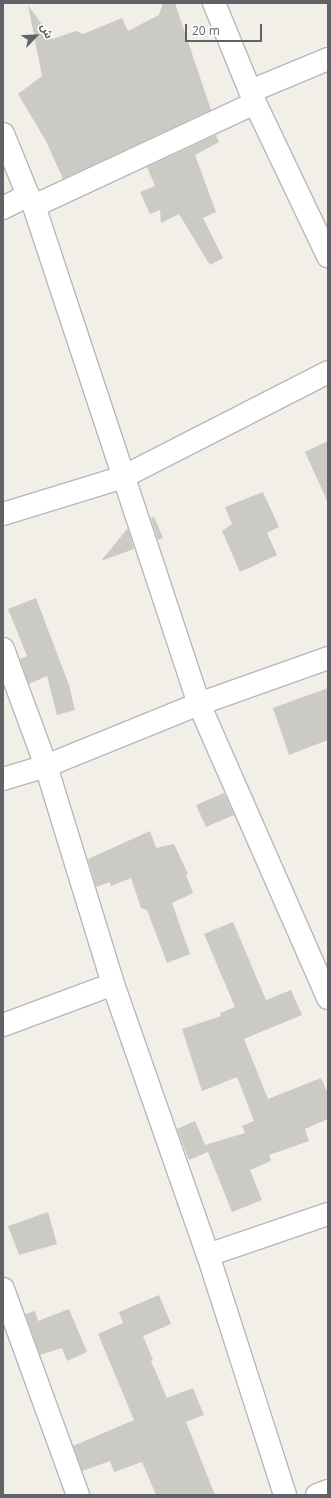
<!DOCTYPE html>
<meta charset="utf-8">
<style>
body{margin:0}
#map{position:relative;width:331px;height:1498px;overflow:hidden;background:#f1efe8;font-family:"Open Sans","Noto Sans Arabic",sans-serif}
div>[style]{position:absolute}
.building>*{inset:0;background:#cccac5}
.roads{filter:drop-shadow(1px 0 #b5b8bc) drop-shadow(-1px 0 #b5b8bc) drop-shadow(0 1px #b5b8bc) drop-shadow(0 -1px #b5b8bc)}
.street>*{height:22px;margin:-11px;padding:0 11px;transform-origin:11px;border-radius:11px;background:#fff}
span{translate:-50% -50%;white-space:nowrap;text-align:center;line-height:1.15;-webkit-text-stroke:3px #fff;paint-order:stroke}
.frame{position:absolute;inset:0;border:4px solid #5f6368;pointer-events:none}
.north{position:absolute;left:16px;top:16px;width:40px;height:40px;-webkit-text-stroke:3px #fff;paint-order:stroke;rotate:66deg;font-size:11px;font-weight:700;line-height:16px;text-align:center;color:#5f6368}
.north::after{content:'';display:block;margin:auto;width:14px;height:18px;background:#5f6368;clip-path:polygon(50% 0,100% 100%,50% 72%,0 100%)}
.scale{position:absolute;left:185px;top:24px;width:77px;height:18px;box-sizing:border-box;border:2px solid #5f6368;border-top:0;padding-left:5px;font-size:12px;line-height:14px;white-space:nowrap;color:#5f6368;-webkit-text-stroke:3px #fff;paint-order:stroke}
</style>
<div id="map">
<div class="building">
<i style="clip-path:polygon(163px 3px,175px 3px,211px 110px,63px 179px,46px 141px,18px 94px,42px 76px,28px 5px,52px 39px,76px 31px,83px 34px,122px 18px,128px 31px,159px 15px)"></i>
<i style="clip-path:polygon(216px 135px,219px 142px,195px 155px,216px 212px,203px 218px,223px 258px,210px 265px,179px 214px,161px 223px,160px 210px,150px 214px,140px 192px,155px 186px,147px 167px)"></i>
<i style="clip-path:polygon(328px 441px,328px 503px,305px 452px)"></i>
<i style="clip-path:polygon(263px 492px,279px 527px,267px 533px,277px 555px,240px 572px,222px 531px,232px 524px,225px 507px)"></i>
<i style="clip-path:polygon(154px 517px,163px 538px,158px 540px,151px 518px)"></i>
<i style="clip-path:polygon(128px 528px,134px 549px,101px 561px)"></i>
<i style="clip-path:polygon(36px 598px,69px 685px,75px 710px,57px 715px,47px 676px,29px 684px,20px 659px,27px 656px,8px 609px)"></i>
<i style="clip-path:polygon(328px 688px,328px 740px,289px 755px,273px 708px)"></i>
<i style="clip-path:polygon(224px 793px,234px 815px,206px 827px,196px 805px)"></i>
<i style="clip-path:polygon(150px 831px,156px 848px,174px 844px,188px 874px,186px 875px,193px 893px,172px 903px,190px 954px,167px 963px,147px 910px,141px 908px,131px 878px,111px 886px,110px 882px,96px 887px,88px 859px)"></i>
<i style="clip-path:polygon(233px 922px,266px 1000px,291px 990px,302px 1015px,244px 1039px,268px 1099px,321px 1078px,328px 1094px,328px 1119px,305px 1129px,309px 1141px,269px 1155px,271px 1161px,250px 1170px,262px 1200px,232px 1212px,208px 1152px,189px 1160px,177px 1129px,195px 1121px,205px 1145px,245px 1133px,242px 1126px,254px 1121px,237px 1077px,202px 1091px,182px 1029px,221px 1016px,220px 1013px,235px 1007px,204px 934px)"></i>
<i style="clip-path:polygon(48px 1212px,57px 1244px,19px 1255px,8px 1226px)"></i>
<i style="clip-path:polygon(159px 1295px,171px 1324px,143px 1336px,153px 1360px,151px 1361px,167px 1398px,193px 1388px,204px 1415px,186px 1422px,215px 1495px,156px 1495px,142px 1462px,114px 1472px,110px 1461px,82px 1471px,73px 1446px,134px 1420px,98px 1334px,123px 1323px,119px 1312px)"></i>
<i style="clip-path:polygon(69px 1309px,87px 1352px,67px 1361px,62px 1348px,40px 1355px,25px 1314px,35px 1311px,38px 1321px)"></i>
</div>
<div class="roads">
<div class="street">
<i style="left:214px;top:3px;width:108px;rotate:67.7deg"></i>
<i style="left:255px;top:103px;width:170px;rotate:64.5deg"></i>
<i style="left:251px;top:91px;width:83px;rotate:-22.6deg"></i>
<i style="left:3px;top:134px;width:66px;rotate:67.7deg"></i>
<i style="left:28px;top:195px;width:13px;rotate:61deg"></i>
<i style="left:34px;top:206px;width:525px;rotate:71.67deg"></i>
<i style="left:199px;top:704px;width:321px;rotate:66.3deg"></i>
<i style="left:34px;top:206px;width:244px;rotate:-25deg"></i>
<i style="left:3px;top:208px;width:28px;rotate:-27deg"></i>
<i style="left:3px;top:514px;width:126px;rotate:-17.1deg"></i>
<i style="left:123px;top:477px;width:230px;rotate:-27.1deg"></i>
<i style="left:3px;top:649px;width:125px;rotate:69.8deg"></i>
<i style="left:46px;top:766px;width:228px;rotate:72.9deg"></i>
<i style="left:113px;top:984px;width:287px;rotate:70.7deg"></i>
<i style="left:208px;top:1255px;width:252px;rotate:72.2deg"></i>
<i style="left:3px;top:779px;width:45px;rotate:-16.8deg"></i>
<i style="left:46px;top:766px;width:165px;rotate:-22.1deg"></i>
<i style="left:199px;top:704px;width:137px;rotate:-19.6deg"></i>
<i style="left:3px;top:1025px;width:117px;rotate:-20.4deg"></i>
<i style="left:208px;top:1255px;width:127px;rotate:-18.9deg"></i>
<i style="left:3px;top:1289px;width:219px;rotate:70deg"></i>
<i style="left:317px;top:1495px;width:12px;rotate:-20deg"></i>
</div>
</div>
<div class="frame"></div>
<div class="north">ش</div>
<div class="scale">20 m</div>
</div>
